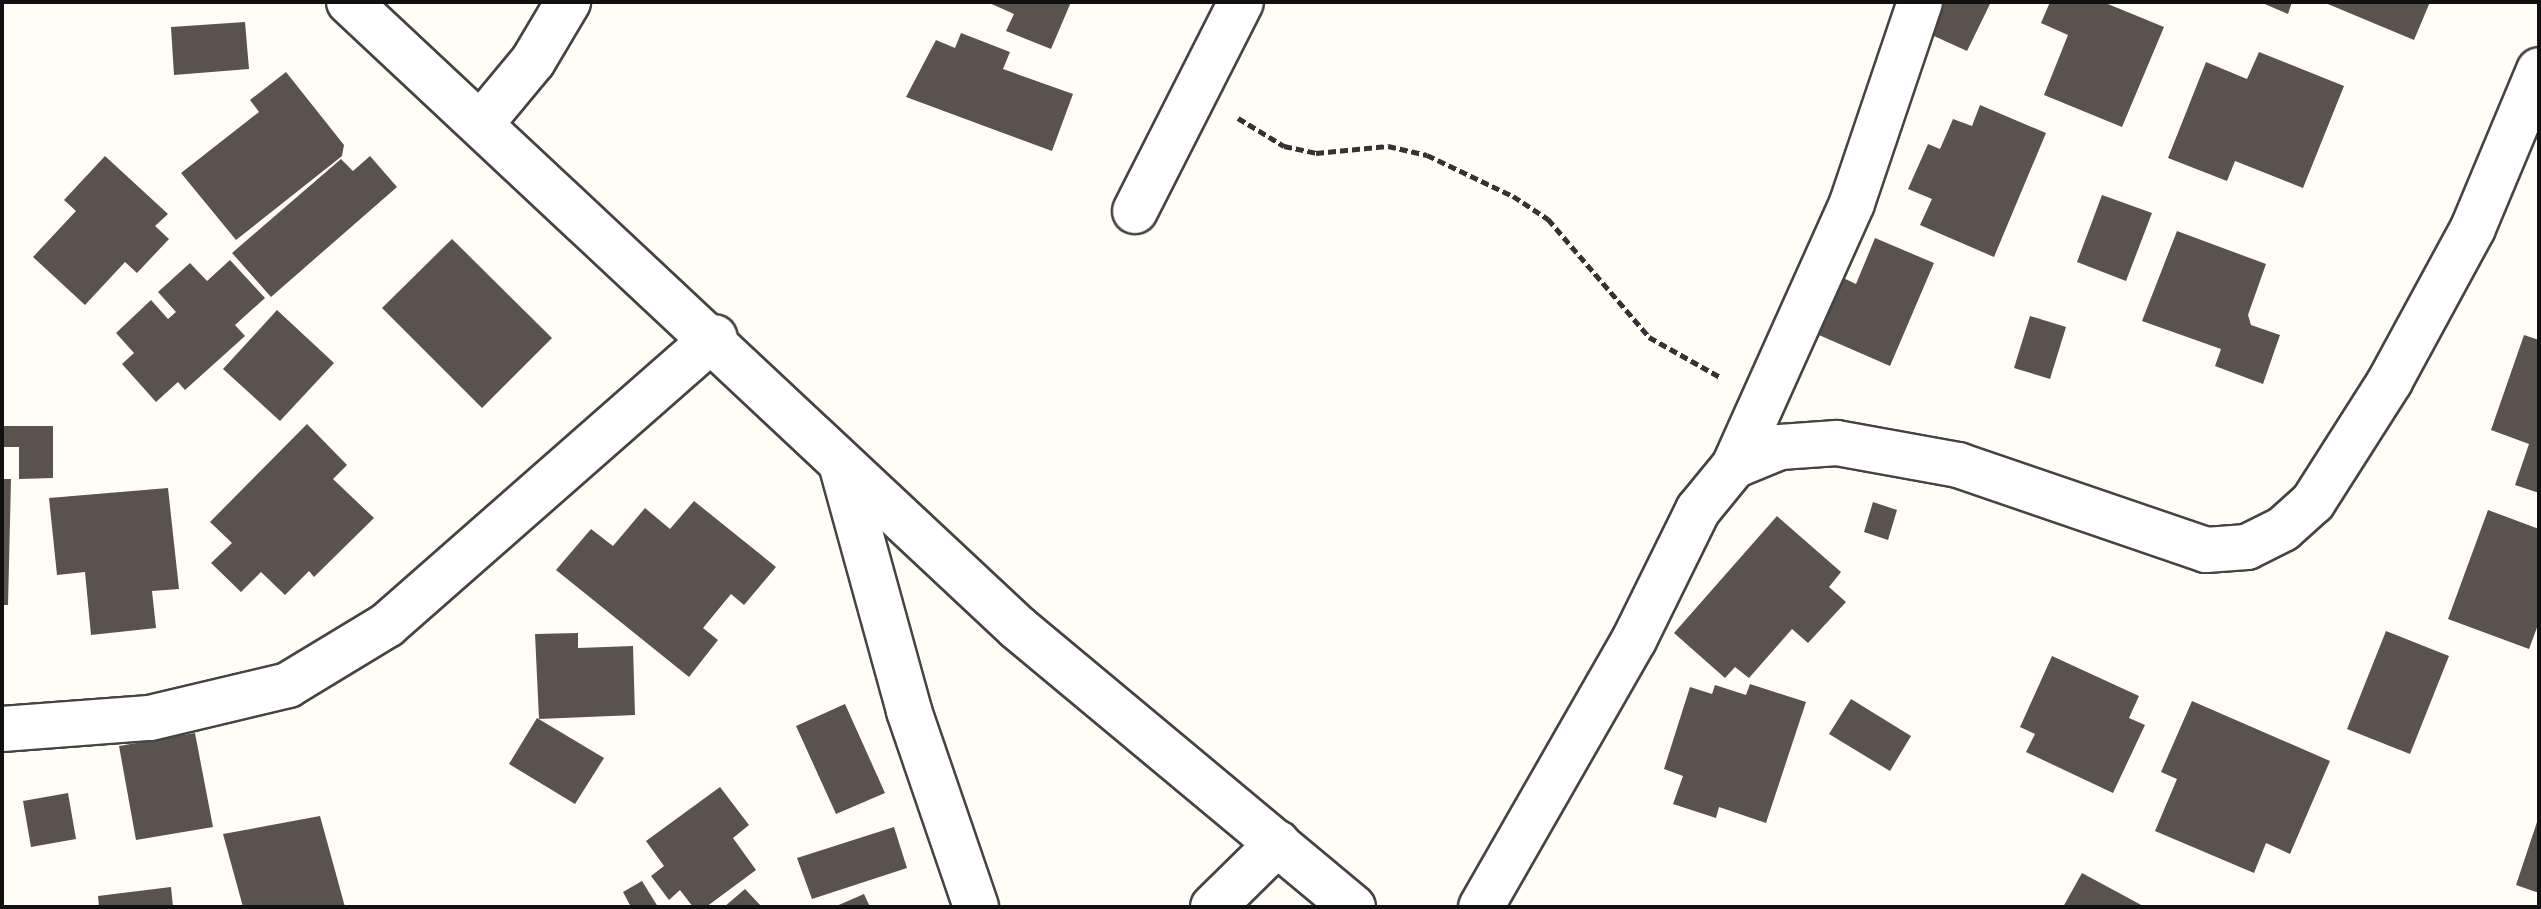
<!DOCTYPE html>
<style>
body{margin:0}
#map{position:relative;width:2541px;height:909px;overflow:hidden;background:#fffdf5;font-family:"Playfair Display",serif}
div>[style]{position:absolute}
.building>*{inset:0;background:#5a524d}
.path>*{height:5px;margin-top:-2.5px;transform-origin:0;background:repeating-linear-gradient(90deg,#333 0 8px,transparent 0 12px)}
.roads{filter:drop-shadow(2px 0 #444) drop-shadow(-2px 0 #444) drop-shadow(0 2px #444) drop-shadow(0 -2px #444)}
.minor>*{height:44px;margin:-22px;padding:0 22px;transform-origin:22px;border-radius:22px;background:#fff}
span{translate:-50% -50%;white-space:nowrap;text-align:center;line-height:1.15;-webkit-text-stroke:8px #fff;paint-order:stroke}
.frame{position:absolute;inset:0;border:4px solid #111;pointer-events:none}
</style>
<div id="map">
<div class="building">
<i style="clip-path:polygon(987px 2px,1071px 2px,1051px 49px,1006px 31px,1014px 14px)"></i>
<i style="clip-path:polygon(1936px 2px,1991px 2px,1967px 51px,1923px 31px)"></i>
<i style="clip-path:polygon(2050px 2px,2103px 2px,2164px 27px,2122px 127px,2044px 95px,2068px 35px,2041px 23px)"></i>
<i style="clip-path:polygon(2260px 2px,2292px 2px,2288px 14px)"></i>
<i style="clip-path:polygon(2323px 2px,2430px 2px,2414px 40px)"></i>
<i style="clip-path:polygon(245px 22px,249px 69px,174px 75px,171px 27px)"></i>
<i style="clip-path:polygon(961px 33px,1010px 52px,1003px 69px,1073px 94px,1052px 151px,906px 97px,936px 40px,955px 48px)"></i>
<i style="clip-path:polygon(2259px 52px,2344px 86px,2303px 188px,2235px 161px,2227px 181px,2168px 158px,2206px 62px,2247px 79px)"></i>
<i style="clip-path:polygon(286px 72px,344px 145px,342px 156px,236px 240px,181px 173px,259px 112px,250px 100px)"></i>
<i style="clip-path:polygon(1980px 105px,2046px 133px,1994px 257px,1920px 225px,1932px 199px,1908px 189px,1928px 144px,1940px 149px,1953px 119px,1972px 126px)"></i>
<i style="clip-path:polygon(105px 156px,168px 214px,155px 226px,169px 239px,137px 273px,125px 262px,85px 305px,33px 257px,76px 211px,64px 200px)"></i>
<i style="clip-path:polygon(370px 156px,397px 187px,271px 297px,232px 253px,341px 159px,353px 171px)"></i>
<i style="clip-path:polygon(2102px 195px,2152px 213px,2126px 281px,2077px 262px)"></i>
<i style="clip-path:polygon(2177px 231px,2266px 264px,2248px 315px,2251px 325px,2280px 335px,2263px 384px,2215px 366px,2221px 349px,2142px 321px)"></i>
<i style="clip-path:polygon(1875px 238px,1934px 263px,1890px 366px,1812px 332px,1837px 275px,1856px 284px)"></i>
<i style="clip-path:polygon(452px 239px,552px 338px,482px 408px,382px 308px)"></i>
<i style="clip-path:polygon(230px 260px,265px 298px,235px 325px,245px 336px,185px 390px,178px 382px,156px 402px,122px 364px,134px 353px,116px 333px,151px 300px,168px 319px,176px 312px,158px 292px,190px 263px,207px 281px)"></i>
<i style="clip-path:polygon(277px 310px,334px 363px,280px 421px,223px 369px)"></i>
<i style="clip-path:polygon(2030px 316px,2066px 327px,2050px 379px,2014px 368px)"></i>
<i style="clip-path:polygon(2524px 335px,2539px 340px,2539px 493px,2515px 485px,2529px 444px,2491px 430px)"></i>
<i style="clip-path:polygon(307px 424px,347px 465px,333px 479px,374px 518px,314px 577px,309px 571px,285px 595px,261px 572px,241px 592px,211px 563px,232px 543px,210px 522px)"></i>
<i style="clip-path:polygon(2px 426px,53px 426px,53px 478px,19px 479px,19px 447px,2px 447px)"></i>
<i style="clip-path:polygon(2px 479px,11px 479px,8px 605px,2px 605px)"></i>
<i style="clip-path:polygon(168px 488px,179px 589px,152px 591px,156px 628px,91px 635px,85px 572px,57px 575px,49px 498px)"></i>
<i style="clip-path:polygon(694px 501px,776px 567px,744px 605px,731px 594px,703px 628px,718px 640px,689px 677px,556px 570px,591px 529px,613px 546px,645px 508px,670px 529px)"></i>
<i style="clip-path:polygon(1873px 502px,1897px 510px,1888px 540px,1864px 532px)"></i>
<i style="clip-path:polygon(2488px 510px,2539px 529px,2539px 622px,2529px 649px,2448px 619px)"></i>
<i style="clip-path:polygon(1777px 516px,1841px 572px,1829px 587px,1846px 602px,1808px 643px,1792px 629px,1749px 678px,1735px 667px,1725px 678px,1674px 633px)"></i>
<i style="clip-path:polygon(2386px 631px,2449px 656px,2410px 754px,2347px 729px)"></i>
<i style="clip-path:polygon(578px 633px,578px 648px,633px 646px,635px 715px,539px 719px,535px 634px)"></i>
<i style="clip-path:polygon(2052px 656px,2139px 696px,2129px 718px,2145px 725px,2113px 793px,2026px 752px,2035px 734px,2020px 727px)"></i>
<i style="clip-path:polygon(1750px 684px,1806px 702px,1766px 823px,1719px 807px,1716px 818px,1673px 804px,1683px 776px,1664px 769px,1690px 687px,1712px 694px,1715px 685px,1746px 695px)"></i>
<i style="clip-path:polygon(1851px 699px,1911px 736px,1890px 771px,1829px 734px)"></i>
<i style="clip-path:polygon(2192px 701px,2330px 761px,2290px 854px,2266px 843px,2254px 873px,2155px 831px,2177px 779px,2161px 772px)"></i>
<i style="clip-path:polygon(845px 704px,885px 793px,836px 814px,796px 726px)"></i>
<i style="clip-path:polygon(537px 718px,604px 758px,575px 804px,509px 764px)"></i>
<i style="clip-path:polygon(195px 733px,213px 827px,136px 840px,119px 746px)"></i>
<i style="clip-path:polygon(720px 787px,749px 825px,733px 838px,756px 870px,706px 907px,693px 907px,680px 890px,669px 900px,651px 876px,664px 866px,646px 841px)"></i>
<i style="clip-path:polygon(68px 793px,76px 839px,31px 847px,23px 801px)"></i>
<i style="clip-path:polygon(320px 816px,345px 907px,243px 907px,223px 834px)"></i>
<i style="clip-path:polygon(2538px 819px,2539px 819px,2539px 893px,2516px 885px)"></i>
<i style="clip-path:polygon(894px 827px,907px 868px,812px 899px,797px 858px)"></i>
<i style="clip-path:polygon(2082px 873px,2145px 907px,2063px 907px)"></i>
<i style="clip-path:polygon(642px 881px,658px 907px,631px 907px,623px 892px)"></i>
<i style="clip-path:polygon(171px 887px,173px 907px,99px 907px,98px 896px)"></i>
<i style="clip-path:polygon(745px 889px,762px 907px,724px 907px)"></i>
<i style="clip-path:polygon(864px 894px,870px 907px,834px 907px)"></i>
</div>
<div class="path">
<i style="left:1238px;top:118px;width:54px;rotate:31.3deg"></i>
<i style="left:1284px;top:146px;width:33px;rotate:12deg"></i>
<i style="left:1316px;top:153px;width:72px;rotate:-5.6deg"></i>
<i style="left:1388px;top:146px;width:40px;rotate:13deg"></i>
<i style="left:1427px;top:155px;width:95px;rotate:25.5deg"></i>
<i style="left:1513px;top:196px;width:42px;rotate:33.3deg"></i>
<i style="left:1548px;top:219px;width:155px;rotate:49.4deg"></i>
<i style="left:1649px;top:337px;width:81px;rotate:29.4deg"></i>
</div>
<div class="roads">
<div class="minor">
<i style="left:349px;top:2px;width:916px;rotate:43.1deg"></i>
<i style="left:1018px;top:628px;width:436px;rotate:39.8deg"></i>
<i style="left:484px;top:120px;width:77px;rotate:-50.3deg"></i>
<i style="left:533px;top:61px;width:69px;rotate:-59.3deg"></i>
<i style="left:1135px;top:211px;width:234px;rotate:-63.1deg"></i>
<i style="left:1734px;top:466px;width:288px;rotate:-65.8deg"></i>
<i style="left:1852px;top:203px;width:212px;rotate:-71.3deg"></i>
<i style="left:842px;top:467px;width:253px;rotate:74.6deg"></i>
<i style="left:909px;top:711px;width:207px;rotate:71.1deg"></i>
<i style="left:2px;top:729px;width:148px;rotate:-4.3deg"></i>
<i style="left:150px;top:718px;width:142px;rotate:-13.4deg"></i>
<i style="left:288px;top:685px;width:116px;rotate:-31.2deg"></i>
<i style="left:387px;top:625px;width:436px;rotate:-41.3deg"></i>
<i style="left:1213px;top:907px;width:91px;rotate:-44.6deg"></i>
<i style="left:1481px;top:907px;width:308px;rotate:-60.2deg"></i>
<i style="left:1634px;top:640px;width:145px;rotate:-63.8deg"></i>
<i style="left:1698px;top:510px;width:57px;rotate:-50.7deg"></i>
<i style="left:1734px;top:466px;width:50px;rotate:-22.4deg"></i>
<i style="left:1780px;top:447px;width:57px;rotate:-4deg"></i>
<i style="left:1837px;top:443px;width:123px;rotate:10.3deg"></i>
<i style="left:1958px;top:465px;width:262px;rotate:18.9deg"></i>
<i style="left:2206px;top:550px;width:41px;rotate:-4.2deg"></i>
<i style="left:2247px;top:547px;width:40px;rotate:-26.6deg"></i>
<i style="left:2283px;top:529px;width:40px;rotate:-42deg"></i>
<i style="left:2313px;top:502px;width:143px;rotate:-57.5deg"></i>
<i style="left:2390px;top:381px;width:174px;rotate:-61.5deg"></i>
<i style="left:2473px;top:228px;width:171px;rotate:-67.3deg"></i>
</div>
</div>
<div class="frame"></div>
</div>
